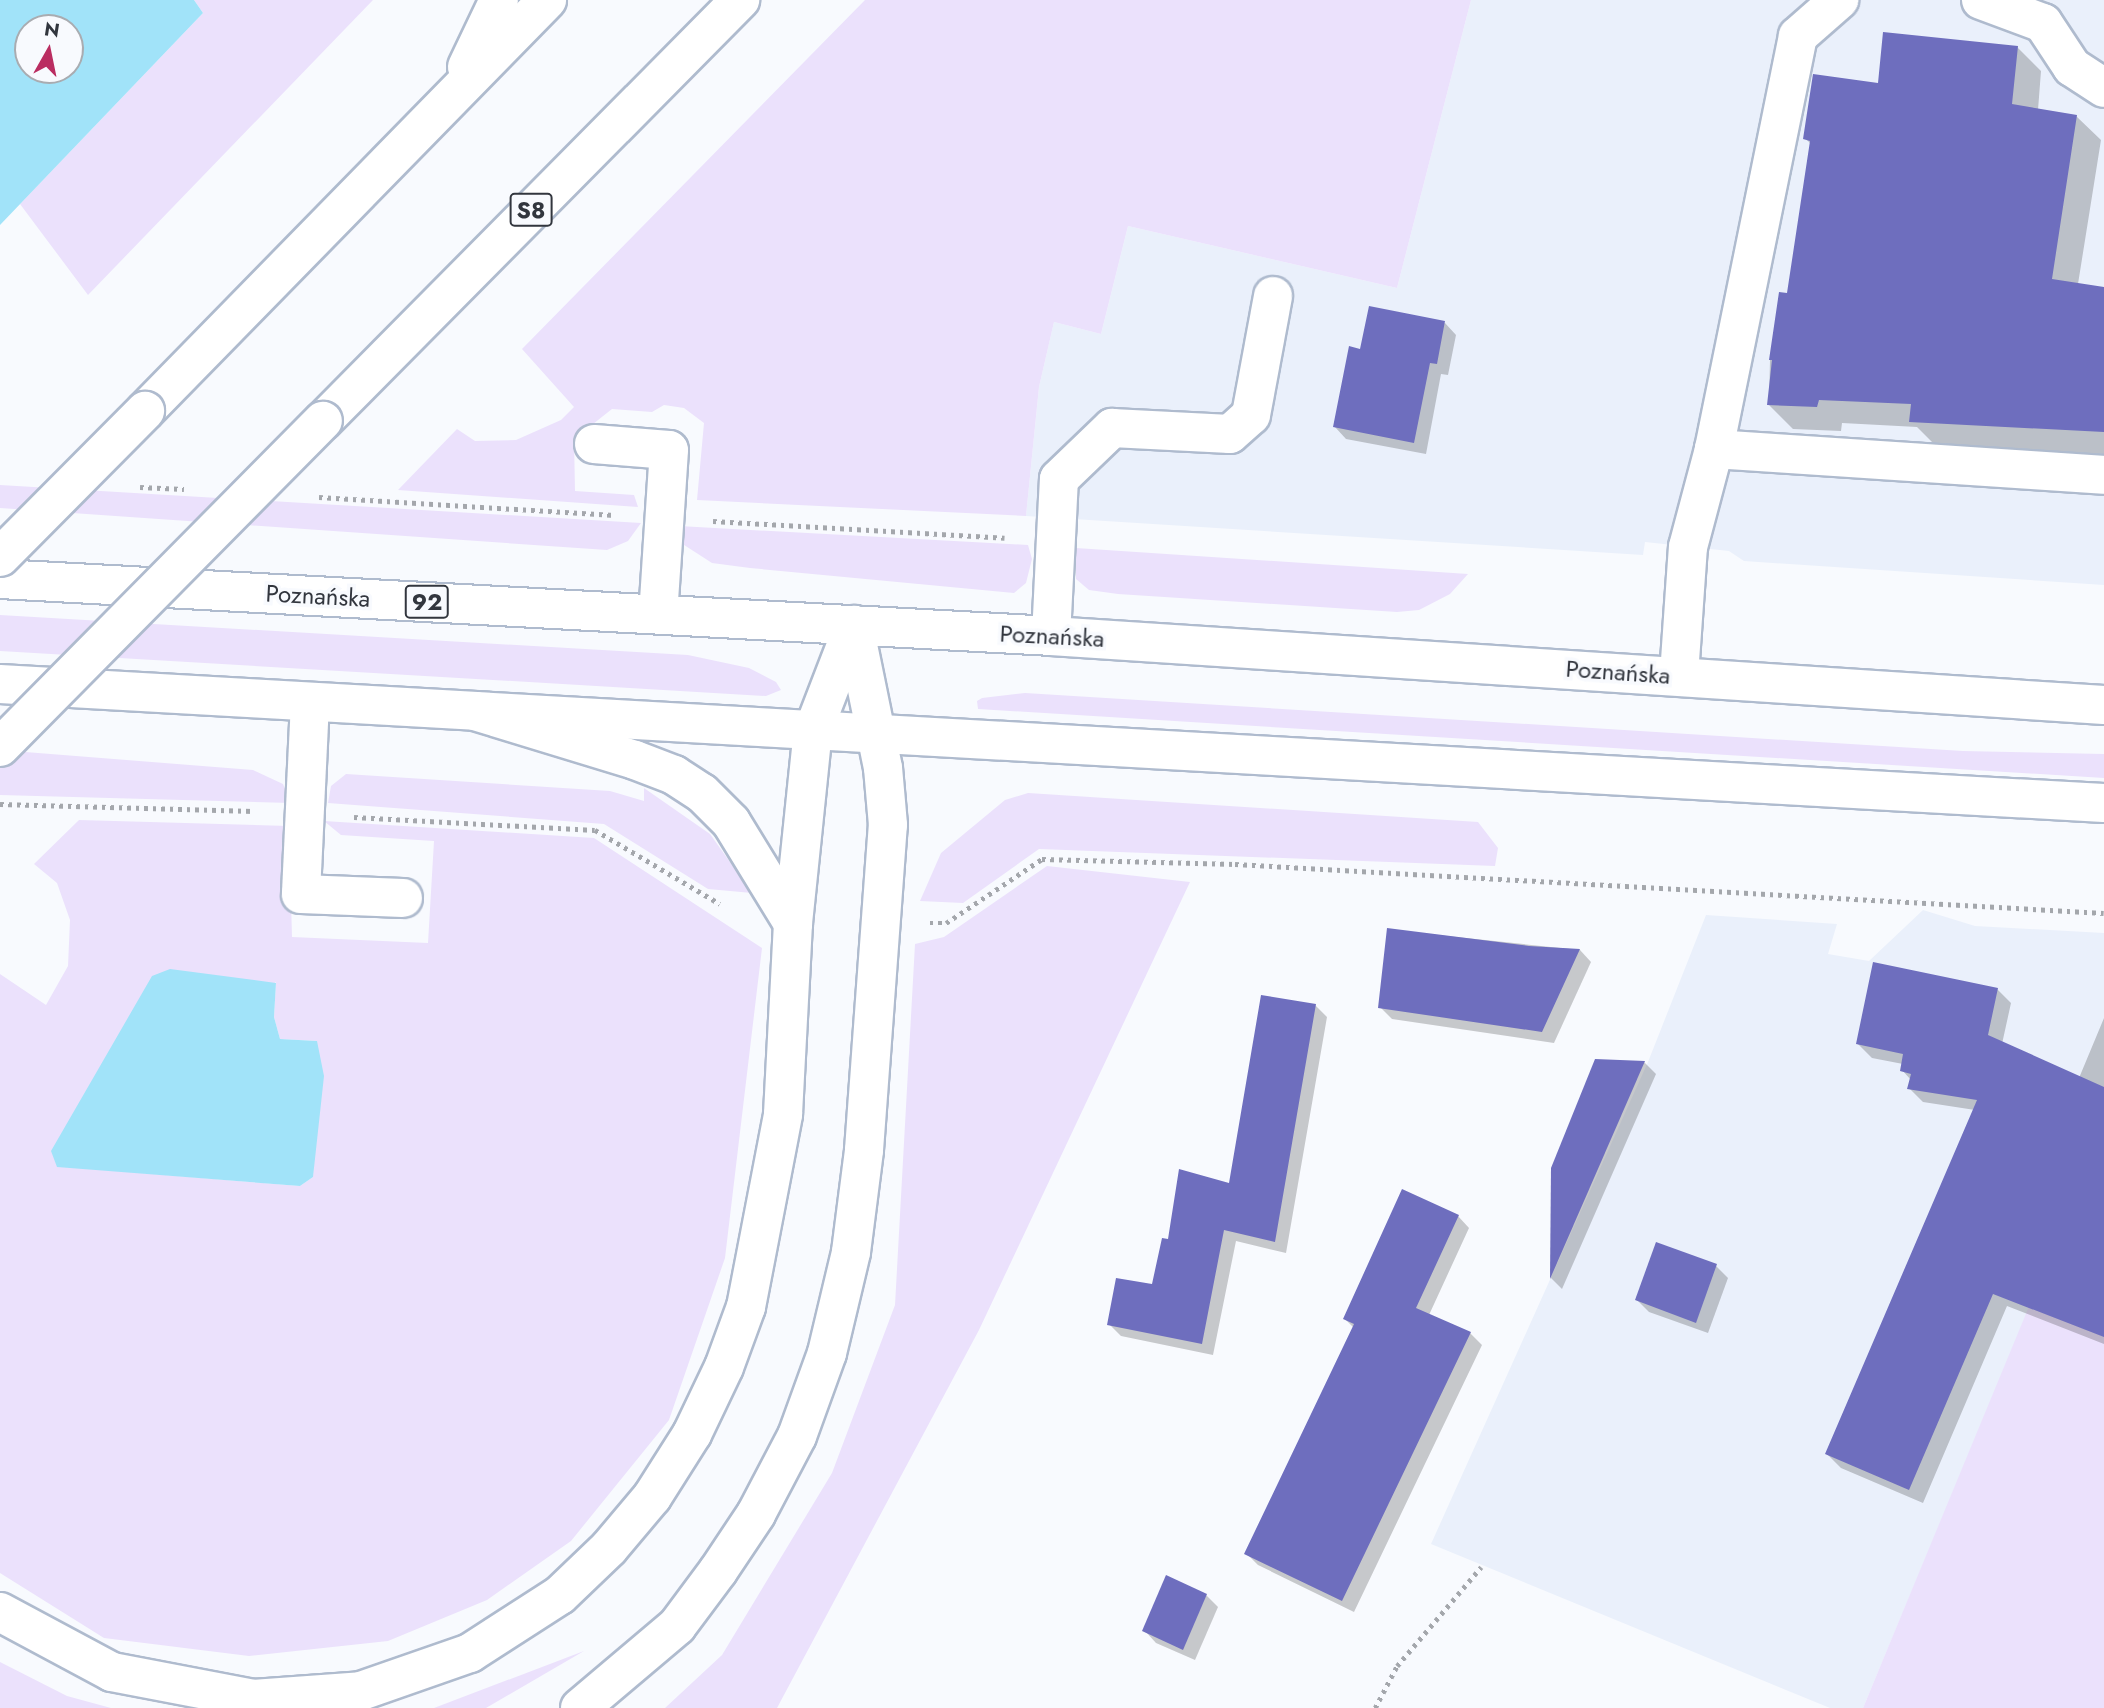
<!DOCTYPE html>
<meta charset="utf-8">
<style>
body{margin:0}
#map{position:relative;width:2104px;height:1708px;overflow:hidden;background:#f8fafe;font-family:Jost,sans-serif}
div>[style]{position:absolute}
.built>*{inset:0;background:#eaf0fb}
.green>*{inset:0;background:#ebe1fc}
.water>*{inset:0;background:#a1e3f9}
.shadow>*{inset:0;background:#0003}
.building>*{inset:0;background:#6e6ebe}
.path>*{height:4.5px;margin-top:-2.25px;transform-origin:0;background:repeating-linear-gradient(90deg,#a4a7ac 0 3.5px,transparent 0 8.5px)}
.roads{filter:drop-shadow(2px 0 #afbbce) drop-shadow(-2px 0 #afbbce) drop-shadow(0 2px #afbbce) drop-shadow(0 -2px #afbbce)}
.minor>*{height:38px;margin:-19px;padding:0 19px;transform-origin:19px;border-radius:19px;background:#fff}
.major>*{height:38px;margin:-19px;padding:0 19px;transform-origin:19px;border-radius:19px;background:#fff}
.highway>*{height:38px;margin:-19px;padding:0 19px;transform-origin:19px;border-radius:19px;background:#fff}
.bridges{filter:drop-shadow(2px 0 #afbbce) drop-shadow(-2px 0 #afbbce) drop-shadow(0 2px #afbbce) drop-shadow(0 -2px #afbbce)}
.highway-bridge>*{height:38px;margin:-19px;padding:0 19px;transform-origin:19px;border-radius:19px;background:#fff}
span{translate:-50% -50%;white-space:nowrap;text-align:center;line-height:1.15;-webkit-text-stroke:7px #f8fafe;paint-order:stroke}
.shield-label span{padding:2px 5px;background:#f8fafe;border:2px solid;border-radius:5px;-webkit-text-stroke-width:0}
.shield-label{font-size:23px;color:#32363e;font-weight:700}
.street-label{font-size:24px;color:#32363e}
.north{position:absolute;left:14px;top:14px;width:70px;height:70px;box-sizing:border-box;background:#f8fafe;border:2px solid #a9acb1;border-radius:50%;rotate:9deg;font-size:19px;font-weight:700;line-height:28px;text-align:center;color:#32363e}
.north::after{content:'';display:block;margin:auto;width:24px;height:32px;background:#ba2d61;clip-path:polygon(50% 0,100% 100%,50% 72%,0 100%)}
</style>
<div id="map">
<div class="built">
<i style="clip-path:polygon(1471px 0,2104px 0,2104px 585px,1744px 561px,1729px 551px,1645px 542px,1643px 555px,1026px 516px,1039px 387px,1054px 322px,1101px 334px,1128px 226px,1397px 288px)"></i>
<i style="clip-path:polygon(1923px 910px,1975px 926px,2104px 933px,2104px 1130px,1863px 1708px,1830px 1708px,1431px 1544px,1648px 1062px,1706px 915px,1837px 924px,1828px 954px,1869px 961px)"></i>
</div>
<div class="green">
<i style="clip-path:polygon(194px 0,373px 0,88px 295px,20px 204px,203px 13px)"></i>
<i style="clip-path:polygon(865px 0,1471px 0,1397px 288px,1128px 226px,1101px 334px,1054px 322px,1039px 387px,1026px 516px,697px 500px,704px 423px,684px 408px,664px 405px,652px 412px,612px 409px,574px 439px,575px 491px,634px 495px,638px 507px,398px 490px,457px 429px,475px 441px,516px 440px,561px 420px,574px 407px,522px 349px)"></i>
<i style="clip-path:polygon(0 485px,641px 523px,628px 541px,607px 550px,0 508px)"></i>
<i style="clip-path:polygon(679px 526px,1028px 545px,1032px 559px,1026px 583px,1014px 593px,750px 568px,712px 563px,681px 543px)"></i>
<i style="clip-path:polygon(1076px 548px,1468px 574px,1450px 594px,1419px 610px,1397px 612px,1118px 594px,1089px 590px,1076px 579px)"></i>
<i style="clip-path:polygon(0 615px,688px 655px,749px 668px,776px 682px,781px 690px,766px 696px,0 651px)"></i>
<i style="clip-path:polygon(1025px 693px,1963px 751px,2104px 754px,2104px 778px,978px 709px,977px 701px,982px 698px)"></i>
<i style="clip-path:polygon(0 750px,253px 770px,283px 784px,291px 803px,0 795px)"></i>
<i style="clip-path:polygon(346px 774px,610px 791px,644px 801px,644px 788px,710px 834px,752px 893px,708px 889px,604px 824px,328px 803px,331px 786px)"></i>
<i style="clip-path:polygon(1028px 793px,1478px 822px,1498px 848px,1495px 866px,1039px 849px,963px 903px,920px 901px,941px 853px,1005px 800px)"></i>
<i style="clip-path:polygon(evenodd,79px 820px,289px 826px,292px 937px,428px 943px,434px 841px,341px 835px,324px 821px,594px 838px,762px 948px,725px 1258px,669px 1420px,571px 1541px,487px 1600px,388px 1641px,249px 1656px,104px 1638px,0 1573px,0 974px,46px 1005px,68px 966px,70px 920px,57px 883px,34px 864px,79px 820px,276px 982px,274px 1017px,280px 1039px,317px 1041px,313px 1177px,300px 1186px,57px 1166px,276px 982px)"></i>
<i style="clip-path:polygon(1047px 866px,1190px 882px,979px 1330px,777px 1708px,665px 1708px,722px 1655px,832px 1473px,895px 1305px,915px 944px,944px 937px)"></i>
<i style="clip-path:polygon(2104px 1130px,2104px 1708px,1863px 1708px,2073px 1200px)"></i>
<i style="clip-path:polygon(584px 1651px,486px 1708px,434px 1708px)"></i>
<i style="clip-path:polygon(0 1662px,67px 1696px,111px 1708px,0 1708px)"></i>
</div>
<div class="water">
<i style="clip-path:polygon(evenodd,0 0,194px 0,203px 13px,0 225px,0 0,70px 28px,70px 70px,28px 70px,28px 28px,70px 28px)"></i>
<i style="clip-path:polygon(170px 969px,276px 983px,274px 1017px,280px 1039px,317px 1041px,324px 1076px,313px 1177px,300px 1186px,57px 1167px,51px 1151px,152px 976px)"></i>
</div>
<div class="shadow">
<i style="clip-path:polygon(2017px 47px,2041px 71px,2038px 110px,2076px 116px,2101px 140px,2078px 284px,2104px 289px,2104px 454px,1935px 445px,1917px 427px,1842px 423px,1841px 431px,1793px 429px,1769px 405px,1770px 359px,1788px 295px,1812px 145px,1805px 138px,1880px 85px)"></i>
<i style="clip-path:polygon(1445px 323px,1456px 335px,1448px 375px,1441px 374px,1426px 454px,1346px 439px,1335px 427px,1361px 351px)"></i>
<i style="clip-path:polygon(1389px 930px,1580px 950px,1591px 962px,1554px 1043px,1392px 1019px,1380px 1007px)"></i>
<i style="clip-path:polygon(1997px 989px,2011px 1003px,2002px 1044px,2079px 1078px,2104px 1018px,2104px 1344px,2007px 1306px,1923px 1503px,1841px 1468px,1827px 1454px,1975px 1110px,1923px 1102px,1909px 1088px,1911px 1080px,1902px 1070px,1903px 1064px,1872px 1058px,1858px 1044px)"></i>
<i style="clip-path:polygon(1315px 1005px,1327px 1017px,1286px 1253px,1236px 1241px,1213px 1355px,1121px 1336px,1109px 1324px,1154px 1286px,1169px 1241px,1230px 1185px)"></i>
<i style="clip-path:polygon(1644px 1062px,1656px 1074px,1562px 1289px,1551px 1278px,1552px 1168px)"></i>
<i style="clip-path:polygon(1458px 1216px,1469px 1228px,1429px 1315px,1470px 1333px,1482px 1345px,1354px 1612px,1258px 1565px,1246px 1553px,1354px 1328px,1345px 1319px)"></i>
<i style="clip-path:polygon(1716px 1266px,1728px 1278px,1708px 1333px,1649px 1312px,1637px 1300px)"></i>
<i style="clip-path:polygon(1206px 1595px,1218px 1607px,1195px 1660px,1156px 1643px,1145px 1631px)"></i>
</div>
<div class="building">
<i style="clip-path:polygon(1883px 32px,2018px 46px,2012px 104px,2077px 115px,2052px 279px,2104px 287px,2104px 432px,1909px 422px,1911px 404px,1819px 400px,1817px 407px,1767px 405px,1772px 360px,1769px 360px,1779px 292px,1787px 293px,1810px 141px,1803px 139px,1813px 74px,1878px 83px)"></i>
<i style="clip-path:polygon(1369px 306px,1445px 321px,1437px 364px,1430px 363px,1414px 443px,1333px 427px,1349px 346px,1360px 349px)"></i>
<i style="clip-path:polygon(1387px 928px,1529px 946px,1580px 949px,1542px 1032px,1378px 1008px)"></i>
<i style="clip-path:polygon(1873px 962px,1998px 988px,1988px 1035px,2104px 1087px,2104px 1337px,1993px 1294px,1909px 1490px,1825px 1454px,1977px 1100px,1907px 1089px,1911px 1074px,1900px 1071px,1903px 1054px,1856px 1044px)"></i>
<i style="clip-path:polygon(1261px 995px,1316px 1004px,1275px 1242px,1224px 1230px,1202px 1344px,1107px 1325px,1116px 1278px,1152px 1284px,1162px 1238px,1168px 1239px,1179px 1169px,1229px 1183px)"></i>
<i style="clip-path:polygon(1595px 1059px,1645px 1061px,1550px 1279px,1551px 1168px)"></i>
<i style="clip-path:polygon(1402px 1189px,1459px 1215px,1416px 1308px,1471px 1332px,1342px 1601px,1244px 1554px,1354px 1324px,1343px 1319px)"></i>
<i style="clip-path:polygon(1656px 1242px,1717px 1264px,1696px 1323px,1635px 1300px)"></i>
<i style="clip-path:polygon(1166px 1575px,1207px 1594px,1183px 1650px,1142px 1631px)"></i>
</div>
<div class="path">
<i style="left:140px;top:487px;width:44px;rotate:2.6deg"></i>
<i style="left:319px;top:497px;width:296px;rotate:3.5deg"></i>
<i style="left:713px;top:521px;width:292px;rotate:3.3deg"></i>
<i style="left:0;top:804px;width:254px;rotate:1.6deg"></i>
<i style="left:354px;top:817px;width:241px;rotate:3.1deg"></i>
<i style="left:595px;top:830px;width:145px;rotate:30.6deg"></i>
<i style="left:930px;top:923px;width:16px"></i>
<i style="left:946px;top:923px;width:115px;rotate:-33.7deg"></i>
<i style="left:1042px;top:859px;width:193px;rotate:1.5deg"></i>
<i style="left:1235px;top:864px;width:870px;rotate:3.23deg"></i>
<i style="left:1375px;top:1708px;width:47px;rotate:-62.4deg"></i>
<i style="left:1397px;top:1666px;width:130px;rotate:-49.7deg"></i>
</div>
<div class="roads">
<div class="minor">
<i style="left:1981px;top:0;width:66px;rotate:20.4deg"></i>
<i style="left:2043px;top:23px;width:53px;rotate:56.6deg"></i>
<i style="left:2072px;top:67px;width:38px;rotate:33deg"></i>
<i style="left:594px;top:444px;width:75px;rotate:4.6deg"></i>
<i style="left:669px;top:450px;width:164px;rotate:93.8deg"></i>
<i style="left:1714px;top:449px;width:421px;rotate:-78.5deg"></i>
<i style="left:1798px;top:36px;width:55px;rotate:-41.3deg"></i>
<i style="left:1051px;top:636px;width:157px;rotate:-87.1deg"></i>
<i style="left:1059px;top:479px;width:74px;rotate:-43.9deg"></i>
<i style="left:1112px;top:428px;width:118px;rotate:2.9deg"></i>
<i style="left:1230px;top:434px;width:28px;rotate:-42deg"></i>
<i style="left:1251px;top:415px;width:121px;rotate:-79.5deg"></i>
<i style="left:1679px;top:675px;width:128px;rotate:-86deg"></i>
<i style="left:1688px;top:547px;width:101px;rotate:-75.1deg"></i>
<i style="left:1714px;top:449px;width:391px;rotate:3.8deg"></i>
<i style="left:310px;top:702px;width:192px;rotate:92.7deg"></i>
<i style="left:301px;top:894px;width:102px;rotate:2.2deg"></i>
</div>
<div class="major">
<i style="left:0;top:579px;width:1053px;rotate:3.1deg"></i>
<i style="left:1051px;top:636px;width:1055px;rotate:3.75deg"></i>
<i style="left:0;top:684px;width:2107px;rotate:3.24deg"></i>
</div>
<div class="highway">
<i style="left:467px;top:67px;width:74px;rotate:-64.5deg"></i>
<i style="left:145px;top:411px;width:575px;rotate:-45.63deg"></i>
<i style="left:323px;top:421px;width:593px;rotate:-45.27deg"></i>
<i style="left:475px;top:711px;width:167px;rotate:17deg"></i>
<i style="left:635px;top:760px;width:42px;rotate:21deg"></i>
<i style="left:674px;top:775px;width:33px;rotate:33deg"></i>
<i style="left:702px;top:793px;width:41px;rotate:45deg"></i>
<i style="left:731px;top:822px;width:119px;rotate:58.5deg"></i>
<i style="left:0;top:1612px;width:127px;rotate:28.2deg"></i>
<i style="left:112px;top:1672px;width:144px;rotate:10.8deg"></i>
<i style="left:253px;top:1699px;width:108px;rotate:-4.2deg"></i>
<i style="left:361px;top:1691px;width:115px;rotate:-19.2deg"></i>
<i style="left:470px;top:1653px;width:107px;rotate:-32.8deg"></i>
<i style="left:560px;top:1595px;width:68px;rotate:-43.8deg"></i>
<i style="left:609px;top:1548px;width:67px;rotate:-49.9deg"></i>
<i style="left:652px;top:1497px;width:75px;rotate:-57.6deg"></i>
<i style="left:692px;top:1434px;width:74px;rotate:-64.5deg"></i>
<i style="left:724px;top:1367px;width:64px;rotate:-69.9deg"></i>
<i style="left:746px;top:1307px;width:197px;rotate:-79.1deg"></i>
<i style="left:783px;top:1114px;width:191px;rotate:-87deg"></i>
<i style="left:793px;top:923px;width:193px;rotate:-84.1deg"></i>
<i style="left:813px;top:731px;width:114px;rotate:-68.9deg"></i>
<i style="left:580px;top:1708px;width:127px;rotate:-40.2deg"></i>
<i style="left:677px;top:1626px;width:69px;rotate:-53.3deg"></i>
<i style="left:718px;top:1571px;width:69px;rotate:-56.3deg"></i>
<i style="left:756px;top:1514px;width:88px;rotate:-62.3deg"></i>
<i style="left:797px;top:1436px;width:88px;rotate:-70.1deg"></i>
<i style="left:827px;top:1353px;width:104px;rotate:-76.6deg"></i>
<i style="left:851px;top:1252px;width:103px;rotate:-82.7deg"></i>
<i style="left:864px;top:1150px;width:326px;rotate:-85.8deg"></i>
<i style="left:888px;top:825px;width:57px;rotate:-95deg"></i>
<i style="left:883px;top:768px;width:146px;rotate:-101.5deg"></i>
</div>
</div>
<div class="bridges">
<div class="highway-bridge">
<i style="left:0;top:557px;width:206px;rotate:-45.2deg"></i>
<i style="left:0;top:747px;width:459px;rotate:-45.3deg"></i>
</div>
</div>
<div class="shield-label">
<span style="left:531px;top:210px">S8</span>
<span style="left:427px;top:602px">92</span>
</div>
<div class="street-label">
<span style="left:318px;top:596px;rotate:3deg">Poznańska</span>
<span style="left:1052px;top:636px;rotate:3deg">Poznańska</span>
<span style="left:1618px;top:672px;rotate:4deg">Poznańska</span>
</div>
<div class="north">N</div>
</div>
